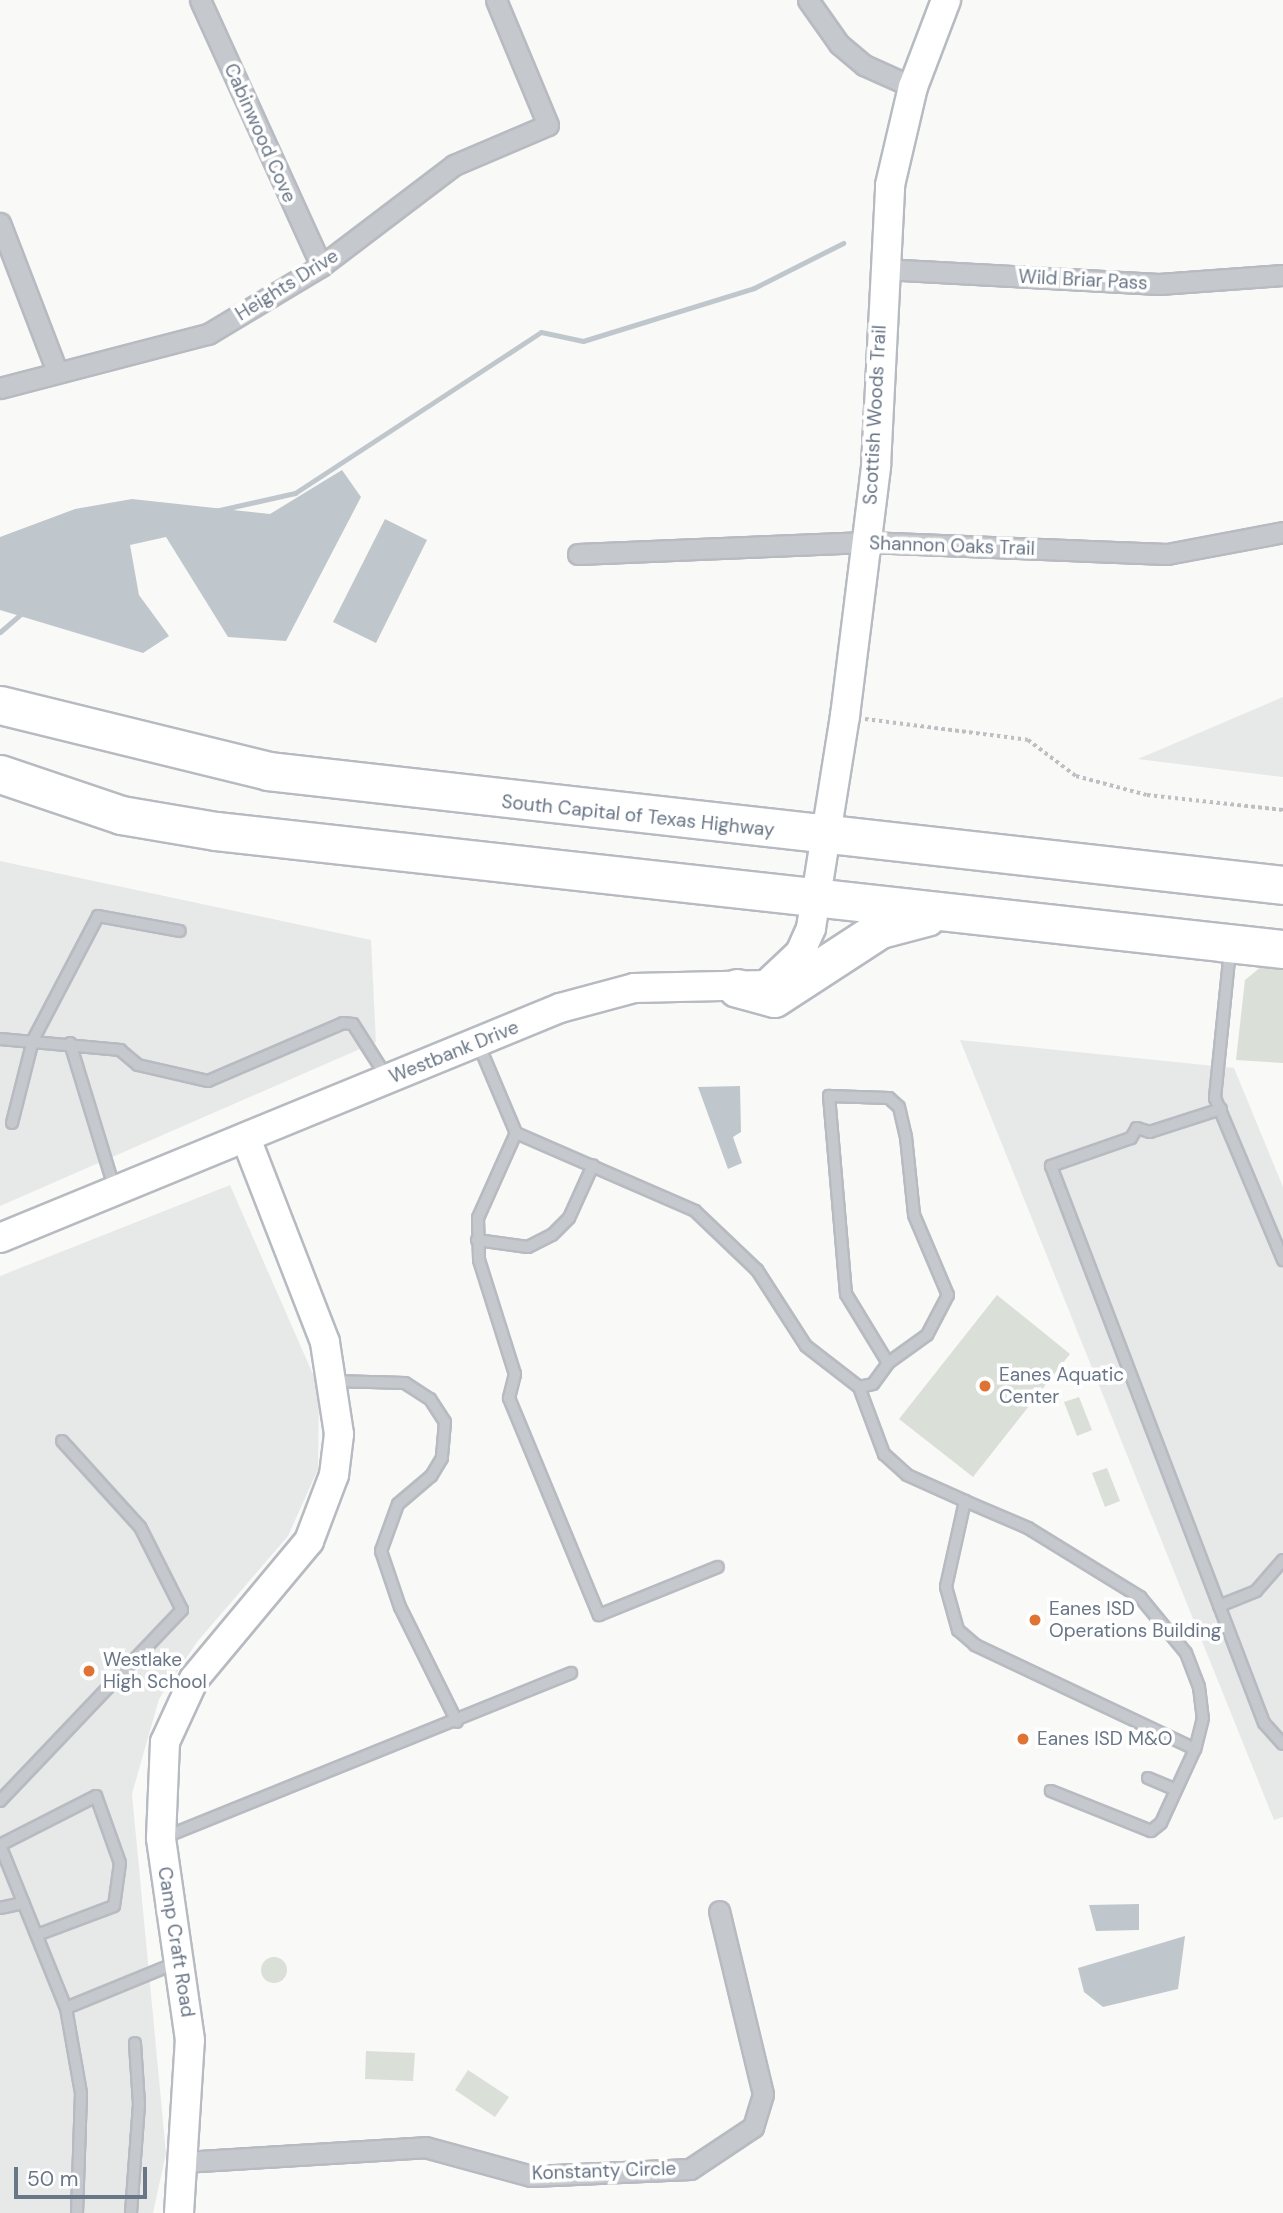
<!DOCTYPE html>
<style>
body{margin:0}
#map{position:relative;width:1283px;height:2213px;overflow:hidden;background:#f9f9f7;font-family:"DM Sans",sans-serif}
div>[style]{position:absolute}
.built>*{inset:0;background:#e7e8e8}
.green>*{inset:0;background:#dae0d8}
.round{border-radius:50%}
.water>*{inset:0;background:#bfc7cd}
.stream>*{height:5px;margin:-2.5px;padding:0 2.5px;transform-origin:2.5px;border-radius:2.5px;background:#bfc7cd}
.path>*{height:3.5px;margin-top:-1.75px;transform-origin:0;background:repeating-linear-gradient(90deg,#bdbfc2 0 3.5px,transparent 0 7px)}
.roads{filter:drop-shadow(2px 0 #b7bbc1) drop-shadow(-2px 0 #b7bbc1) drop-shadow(0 2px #b7bbc1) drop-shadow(0 -2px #b7bbc1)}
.lane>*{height:10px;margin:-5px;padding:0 5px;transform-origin:5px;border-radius:5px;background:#c5c8cc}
.street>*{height:19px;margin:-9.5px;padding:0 9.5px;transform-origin:9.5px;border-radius:9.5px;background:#c5c8cc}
.secondary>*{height:28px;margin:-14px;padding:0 14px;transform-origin:14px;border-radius:14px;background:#fff}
.highway>*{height:37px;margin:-18.5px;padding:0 18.5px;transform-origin:18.5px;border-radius:18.5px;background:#fff}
.dots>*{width:19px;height:19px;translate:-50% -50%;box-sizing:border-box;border:4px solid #fff;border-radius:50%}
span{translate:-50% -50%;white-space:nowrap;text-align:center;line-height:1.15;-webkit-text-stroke:7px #fff;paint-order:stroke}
.street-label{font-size:19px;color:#697687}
.poi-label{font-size:19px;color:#697687}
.left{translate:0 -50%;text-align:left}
.scale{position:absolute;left:14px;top:2167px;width:133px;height:32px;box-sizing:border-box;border:4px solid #697687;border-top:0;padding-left:9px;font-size:21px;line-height:24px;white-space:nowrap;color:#697687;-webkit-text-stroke:5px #fff;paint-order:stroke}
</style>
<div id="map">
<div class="built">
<i style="clip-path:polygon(1283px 697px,1283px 777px,1138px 759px)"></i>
<i style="clip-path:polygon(0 861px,371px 940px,376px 1042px,0 1206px)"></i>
<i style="clip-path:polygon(960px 1040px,1234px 1068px,1283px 1187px,1283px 1817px,1274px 1820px)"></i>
<i style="clip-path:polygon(230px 1185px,319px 1388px,318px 1469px,288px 1536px,197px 1642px,159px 1699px,132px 1794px,166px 2153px,153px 2213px,0 2213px,0 1276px)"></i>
</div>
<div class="green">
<i style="clip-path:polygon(1262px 966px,1283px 968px,1283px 1063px,1236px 1060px,1245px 980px)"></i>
<i style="clip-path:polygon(997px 1295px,1070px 1354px,973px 1477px,899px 1419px)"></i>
<i style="clip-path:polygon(1079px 1397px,1092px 1430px,1077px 1436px,1064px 1402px)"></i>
<i style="clip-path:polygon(1107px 1468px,1120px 1501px,1105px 1507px,1092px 1473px)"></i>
<i class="round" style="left:261px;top:1957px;width:26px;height:26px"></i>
<i style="clip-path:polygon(366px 2051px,415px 2053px,413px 2081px,365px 2079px)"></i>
<i style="clip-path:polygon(468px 2070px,509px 2097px,495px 2117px,455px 2090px)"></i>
</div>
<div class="water">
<i style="clip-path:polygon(342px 470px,361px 497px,286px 641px,228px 637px,166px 537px,130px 545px,139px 595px,169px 636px,143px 653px,0 610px,0 537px,75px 509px,132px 499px,270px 514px)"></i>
<i style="clip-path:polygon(385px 519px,427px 540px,376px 643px,333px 622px)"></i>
<i style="clip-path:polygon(740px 1086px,741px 1132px,733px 1137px,742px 1163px,728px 1169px,698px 1087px)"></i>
<i style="clip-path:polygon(1139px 1904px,1139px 1930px,1096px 1931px,1089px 1905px)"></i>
<i style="clip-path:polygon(1185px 1936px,1178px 1989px,1103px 2007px,1084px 1992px,1078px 1968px)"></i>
</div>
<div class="stream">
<i style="left:215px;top:511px;width:82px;rotate:-12.7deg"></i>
<i style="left:295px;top:493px;width:294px;rotate:-33.2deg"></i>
<i style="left:541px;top:332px;width:43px;rotate:12.1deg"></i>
<i style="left:583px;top:341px;width:179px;rotate:-17.2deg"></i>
<i style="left:754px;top:288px;width:100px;rotate:-26.8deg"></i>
<i style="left:0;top:632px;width:30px;rotate:-41deg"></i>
</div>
<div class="path">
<i style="left:865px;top:719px;width:164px;rotate:7.3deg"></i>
<i style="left:1028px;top:740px;width:60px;rotate:36.9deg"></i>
<i style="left:1076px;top:776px;width:73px;rotate:15deg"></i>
<i style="left:1147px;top:795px;width:137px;rotate:6.3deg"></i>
</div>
<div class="roads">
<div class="lane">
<i style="left:1230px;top:950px;width:149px;rotate:95.8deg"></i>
<i style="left:1215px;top:1098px;width:176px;rotate:67.2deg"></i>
<i style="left:0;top:1039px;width:121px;rotate:5.2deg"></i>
<i style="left:120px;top:1050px;width:23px;rotate:40deg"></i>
<i style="left:138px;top:1065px;width:72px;rotate:12.9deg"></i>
<i style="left:208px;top:1081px;width:147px;rotate:-23.2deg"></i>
<i style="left:343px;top:1023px;width:10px;rotate:6deg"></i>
<i style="left:353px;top:1024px;width:62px;rotate:57.6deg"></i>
<i style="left:70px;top:1043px;width:151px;rotate:73deg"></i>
<i style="left:478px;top:1043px;width:98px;rotate:67.1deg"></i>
<i style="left:516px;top:1133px;width:93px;rotate:114.1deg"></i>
<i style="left:478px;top:1218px;width:42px;rotate:88.6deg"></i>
<i style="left:479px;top:1260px;width:120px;rotate:72.5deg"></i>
<i style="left:515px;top:1374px;width:25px;rotate:104deg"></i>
<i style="left:509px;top:1398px;width:235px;rotate:67.5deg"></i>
<i style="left:599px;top:1615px;width:128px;rotate:-22deg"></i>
<i style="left:1221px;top:1109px;width:75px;rotate:162.1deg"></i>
<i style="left:1150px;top:1132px;width:14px;rotate:-163deg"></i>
<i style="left:1137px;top:1128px;width:12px;rotate:121deg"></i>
<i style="left:1131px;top:1138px;width:85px;rotate:160.7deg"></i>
<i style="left:1051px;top:1166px;width:596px;rotate:69.07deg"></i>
<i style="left:1264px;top:1723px;width:28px;rotate:48deg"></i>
<i style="left:12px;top:1123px;width:86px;rotate:-75.8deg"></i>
<i style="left:33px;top:1040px;width:140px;rotate:-62.3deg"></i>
<i style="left:98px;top:916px;width:83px;rotate:10.4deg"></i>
<i style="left:516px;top:1133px;width:195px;rotate:23.5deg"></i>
<i style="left:695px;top:1211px;width:86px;rotate:43.6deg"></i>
<i style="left:757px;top:1270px;width:90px;rotate:57.2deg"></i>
<i style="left:806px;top:1346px;width:67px;rotate:37.7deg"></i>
<i style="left:859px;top:1387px;width:14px;rotate:-12deg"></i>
<i style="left:873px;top:1384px;width:26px;rotate:-54deg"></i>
<i style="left:888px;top:1363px;width:81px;rotate:-121.3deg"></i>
<i style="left:846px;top:1294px;width:199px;rotate:-94.9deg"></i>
<i style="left:829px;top:1096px;width:60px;rotate:1.9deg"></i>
<i style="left:889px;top:1098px;width:13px;rotate:42deg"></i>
<i style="left:899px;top:1107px;width:31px;rotate:77deg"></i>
<i style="left:906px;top:1137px;width:78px;rotate:84.1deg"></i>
<i style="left:914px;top:1215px;width:87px;rotate:67deg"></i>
<i style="left:948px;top:1295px;width:45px;rotate:117.7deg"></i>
<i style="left:927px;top:1335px;width:48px;rotate:144.3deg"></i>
<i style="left:477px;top:1240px;width:51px;rotate:7.8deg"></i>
<i style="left:528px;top:1247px;width:27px;rotate:-27deg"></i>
<i style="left:552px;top:1235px;width:24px;rotate:-45deg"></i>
<i style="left:569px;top:1218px;width:58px;rotate:-65.6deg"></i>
<i style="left:335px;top:1381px;width:70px;rotate:1.6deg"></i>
<i style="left:405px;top:1383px;width:30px;rotate:33deg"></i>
<i style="left:430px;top:1399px;width:27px;rotate:57deg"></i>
<i style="left:445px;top:1422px;width:36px;rotate:95deg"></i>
<i style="left:442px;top:1458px;width:21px;rotate:121deg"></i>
<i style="left:431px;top:1476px;width:43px;rotate:139.7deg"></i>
<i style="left:398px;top:1504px;width:50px;rotate:109.9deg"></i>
<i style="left:381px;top:1551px;width:59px;rotate:71.3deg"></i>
<i style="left:400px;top:1607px;width:128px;rotate:63.6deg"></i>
<i style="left:859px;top:1387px;width:72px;rotate:69.5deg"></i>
<i style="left:884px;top:1454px;width:31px;rotate:42deg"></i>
<i style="left:907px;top:1475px;width:64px;rotate:24.1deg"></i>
<i style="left:965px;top:1501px;width:88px;rotate:102.5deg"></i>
<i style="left:946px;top:1587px;width:45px;rotate:74.4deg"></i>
<i style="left:958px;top:1630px;width:23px;rotate:41deg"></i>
<i style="left:975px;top:1645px;width:243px;rotate:25.3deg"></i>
<i style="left:965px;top:1501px;width:69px;rotate:23.2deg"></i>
<i style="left:1028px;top:1528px;width:132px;rotate:31.6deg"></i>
<i style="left:1140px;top:1597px;width:72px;rotate:50.6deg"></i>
<i style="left:1186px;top:1653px;width:36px;rotate:69deg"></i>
<i style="left:1199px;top:1687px;width:31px;rotate:83deg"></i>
<i style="left:1203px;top:1718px;width:32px;rotate:104deg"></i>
<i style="left:1195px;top:1749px;width:81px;rotate:114.7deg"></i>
<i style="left:1161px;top:1823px;width:13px;rotate:141deg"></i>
<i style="left:1151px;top:1831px;width:108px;rotate:-158.2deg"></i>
<i style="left:1219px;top:1606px;width:40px;rotate:-22deg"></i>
<i style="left:1256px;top:1591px;width:41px;rotate:-48.9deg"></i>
<i style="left:1148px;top:1778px;width:30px;rotate:23deg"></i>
<i style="left:0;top:1801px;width:264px;rotate:-46.4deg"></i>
<i style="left:182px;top:1610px;width:93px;rotate:-116.8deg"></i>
<i style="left:140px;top:1527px;width:116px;rotate:-132.2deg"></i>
<i style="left:165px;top:1837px;width:438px;rotate:-22deg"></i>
<i style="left:0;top:1845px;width:108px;rotate:-27deg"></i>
<i style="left:96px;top:1796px;width:71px;rotate:70.3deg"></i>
<i style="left:120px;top:1863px;width:43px;rotate:97.9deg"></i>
<i style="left:114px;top:1906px;width:82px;rotate:159.4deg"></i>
<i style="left:0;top:1845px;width:176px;rotate:68deg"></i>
<i style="left:66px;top:2008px;width:121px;rotate:-22.3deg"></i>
<i style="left:0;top:1908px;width:24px;rotate:-12deg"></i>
<i style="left:66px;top:2008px;width:86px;rotate:80deg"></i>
<i style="left:81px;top:2093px;width:120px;rotate:91.9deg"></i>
<i style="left:131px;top:2213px;width:109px;rotate:-85.8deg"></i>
<i style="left:139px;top:2104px;width:61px;rotate:-93.8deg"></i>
</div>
<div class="street">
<i style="left:200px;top:0;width:292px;rotate:65.5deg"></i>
<i style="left:808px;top:0;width:54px;rotate:54.8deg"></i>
<i style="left:839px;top:44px;width:33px;rotate:40deg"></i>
<i style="left:864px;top:65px;width:54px;rotate:24.2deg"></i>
<i style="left:0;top:223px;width:156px;rotate:69deg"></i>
<i style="left:883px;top:269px;width:276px;rotate:3.1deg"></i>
<i style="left:1159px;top:284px;width:124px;rotate:-4.2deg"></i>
<i style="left:0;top:388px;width:215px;rotate:-14.6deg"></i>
<i style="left:208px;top:334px;width:132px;rotate:-31deg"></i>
<i style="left:321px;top:266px;width:167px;rotate:-37.2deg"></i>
<i style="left:454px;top:165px;width:102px;rotate:-23.1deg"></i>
<i style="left:548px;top:125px;width:135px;rotate:-112.6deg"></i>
<i style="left:578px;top:554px;width:288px;rotate:-2.4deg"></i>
<i style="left:866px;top:542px;width:301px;rotate:2.3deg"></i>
<i style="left:1167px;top:554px;width:118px;rotate:-10.7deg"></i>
<i style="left:183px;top:2162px;width:242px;rotate:-3.5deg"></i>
<i style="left:425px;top:2147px;width:110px;rotate:15.3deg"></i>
<i style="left:531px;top:2176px;width:159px;rotate:-2.5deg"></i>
<i style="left:690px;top:2169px;width:76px;rotate:-33.7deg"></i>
<i style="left:753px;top:2127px;width:34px;rotate:-73deg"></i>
<i style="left:763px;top:2094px;width:188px;rotate:-103.5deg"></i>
</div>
<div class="secondary">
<i style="left:0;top:1238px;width:605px;rotate:-22.33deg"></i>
<i style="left:560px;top:1008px;width:77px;rotate:-15.1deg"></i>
<i style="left:634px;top:988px;width:132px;rotate:-1.3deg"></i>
<i style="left:766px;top:985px;width:47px;rotate:-43.3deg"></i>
<i style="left:800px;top:953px;width:27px;rotate:-66deg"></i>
<i style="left:811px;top:928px;width:215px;rotate:-80.9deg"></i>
<i style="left:845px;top:716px;width:252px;rotate:-82.9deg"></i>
<i style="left:876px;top:466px;width:281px;rotate:-87.1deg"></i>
<i style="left:890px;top:185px;width:101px;rotate:-76.8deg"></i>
<i style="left:913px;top:87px;width:93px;rotate:-69.2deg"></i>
<i style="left:179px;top:2213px;width:173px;rotate:-86.4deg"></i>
<i style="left:190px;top:2040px;width:204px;rotate:-98.2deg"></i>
<i style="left:161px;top:1838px;width:96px;rotate:-87.6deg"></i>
<i style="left:165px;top:1742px;width:69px;rotate:-65.3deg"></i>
<i style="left:194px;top:1679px;width:180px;rotate:-50.2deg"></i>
<i style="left:309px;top:1541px;width:71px;rotate:-69.3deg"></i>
<i style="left:334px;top:1475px;width:41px;rotate:-83deg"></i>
<i style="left:339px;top:1434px;width:93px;rotate:-98.7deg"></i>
<i style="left:325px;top:1342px;width:219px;rotate:-111.2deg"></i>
</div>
<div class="highway">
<i style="left:0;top:705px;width:276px;rotate:13.8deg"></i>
<i style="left:268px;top:771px;width:1021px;rotate:6.41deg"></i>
<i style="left:0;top:774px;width:128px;rotate:18.7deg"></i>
<i style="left:121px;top:815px;width:96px;rotate:9.6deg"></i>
<i style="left:216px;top:831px;width:1074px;rotate:6.31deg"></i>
<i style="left:737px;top:988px;width:38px;rotate:15deg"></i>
<i style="left:774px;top:998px;width:126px;rotate:-33.1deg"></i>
<i style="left:880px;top:929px;width:48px;rotate:-14.6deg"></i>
</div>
</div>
<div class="dots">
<i style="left:985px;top:1386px;background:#de7333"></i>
<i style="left:1035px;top:1620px;background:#de7333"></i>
<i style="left:89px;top:1671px;background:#de7333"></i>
<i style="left:1023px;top:1739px;background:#de7333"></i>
</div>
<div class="street-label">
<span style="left:260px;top:133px;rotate:66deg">Cabinwood Cove</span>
<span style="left:1083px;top:280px;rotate:3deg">Wild Briar Pass</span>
<span style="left:287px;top:285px;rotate:-32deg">Heights Drive</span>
<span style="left:875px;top:415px;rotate:-87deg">Scottish Woods Trail</span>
<span style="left:952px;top:546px;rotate:2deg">Shannon Oaks Trail</span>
<span style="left:638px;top:816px;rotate:6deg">South Capital of Texas Highway</span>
<span style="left:454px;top:1052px;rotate:-22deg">Westbank Drive</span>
<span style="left:176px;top:1942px;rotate:81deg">Camp Craft Road</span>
<span style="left:604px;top:2171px;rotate:-2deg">Konstanty Circle</span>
</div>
<div class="poi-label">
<span class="left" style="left:999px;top:1386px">Eanes Aquatic<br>Center</span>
<span class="left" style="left:1049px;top:1620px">Eanes ISD<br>Operations Building</span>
<span class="left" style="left:103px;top:1671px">Westlake<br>High School</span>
<span class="left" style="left:1037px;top:1739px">Eanes ISD M&amp;O</span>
</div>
<div class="scale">50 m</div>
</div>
